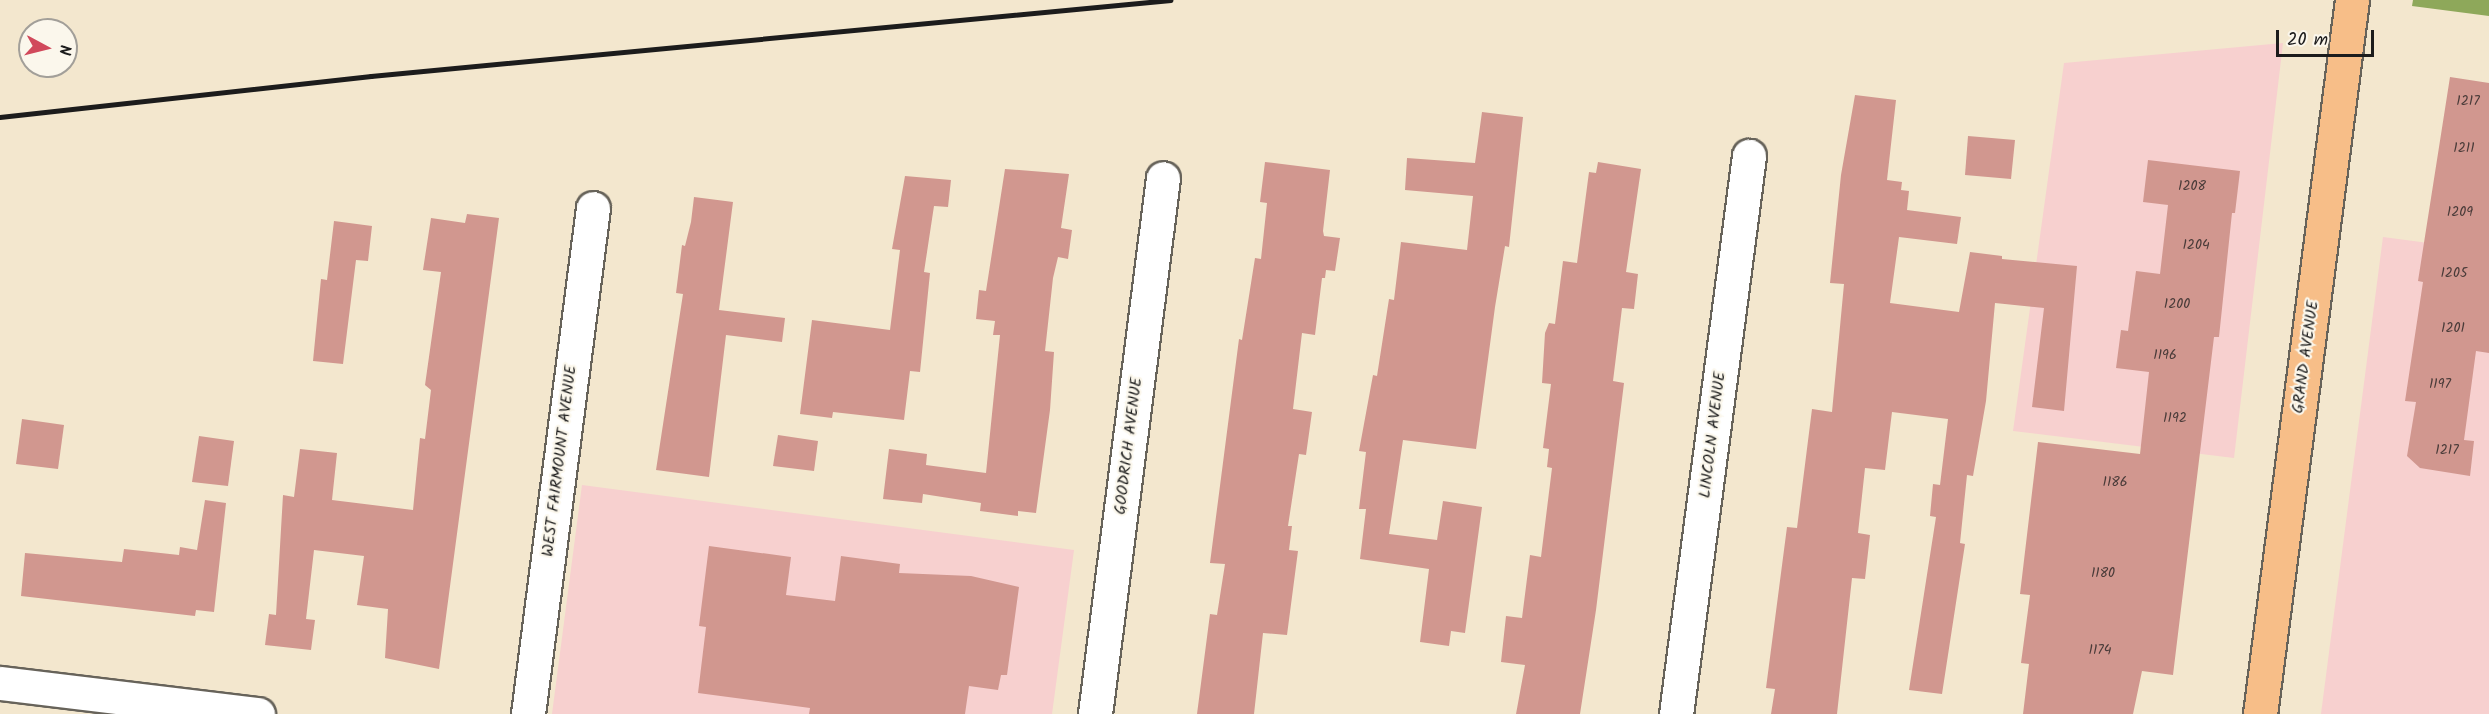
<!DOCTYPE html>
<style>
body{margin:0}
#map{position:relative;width:2489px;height:714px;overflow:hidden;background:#f3e7ce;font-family:Kalam,sans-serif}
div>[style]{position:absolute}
.built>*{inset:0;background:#f7d0cf}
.forest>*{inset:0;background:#8ea85a}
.building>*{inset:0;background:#d1978f}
.roads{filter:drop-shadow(2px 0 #67635a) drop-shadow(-2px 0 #67635a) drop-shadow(0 2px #67635a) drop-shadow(0 -2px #67635a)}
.minor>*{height:33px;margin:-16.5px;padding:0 16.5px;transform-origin:16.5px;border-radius:16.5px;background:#fff}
.major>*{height:33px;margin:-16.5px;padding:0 16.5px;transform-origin:16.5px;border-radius:16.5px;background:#f7be88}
.rail>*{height:4.5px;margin:-2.25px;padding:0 2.25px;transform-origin:2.25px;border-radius:2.25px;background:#1c1c1c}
span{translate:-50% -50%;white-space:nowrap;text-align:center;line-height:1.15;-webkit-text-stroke:4.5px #fbf7ec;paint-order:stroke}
.number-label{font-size:14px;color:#493b39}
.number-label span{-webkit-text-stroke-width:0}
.street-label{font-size:16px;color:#1c1c1c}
.north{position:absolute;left:18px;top:18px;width:60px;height:60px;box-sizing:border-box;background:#fbf7ec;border:2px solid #a29f99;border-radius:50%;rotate:97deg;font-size:16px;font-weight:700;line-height:24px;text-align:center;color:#1c1c1c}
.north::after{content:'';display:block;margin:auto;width:21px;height:27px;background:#d1495b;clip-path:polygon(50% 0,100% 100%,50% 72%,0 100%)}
.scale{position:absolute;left:2276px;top:30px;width:98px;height:27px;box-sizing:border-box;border:3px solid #1c1c1c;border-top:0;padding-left:8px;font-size:18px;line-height:21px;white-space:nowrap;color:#1c1c1c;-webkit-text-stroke:4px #fbf7ec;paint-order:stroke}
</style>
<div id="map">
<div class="built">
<i style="clip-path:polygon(2283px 43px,2234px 458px,2013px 431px,2064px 63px)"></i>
<i style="clip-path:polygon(2383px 237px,2489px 251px,2489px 714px,2321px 714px)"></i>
<i style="clip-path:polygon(582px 485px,1074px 550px,1052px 714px,552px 714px)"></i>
</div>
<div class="forest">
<i style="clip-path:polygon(2413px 0,2489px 0,2489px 16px,2412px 6px)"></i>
</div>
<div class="building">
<i style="clip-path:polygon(2450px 77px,2489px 83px,2489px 353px,2476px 351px,2464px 440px,2474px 441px,2470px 476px,2420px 468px,2407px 456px,2416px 402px,2405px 401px,2423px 282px,2418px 281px)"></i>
<i style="clip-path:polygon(1855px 95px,1896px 100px,1887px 180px,1902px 182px,1901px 190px,1909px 191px,1907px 210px,1961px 217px,1957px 244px,1899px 237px,1890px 303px,1959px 312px,1970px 252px,2002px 256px,2002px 259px,2077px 266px,2064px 411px,2032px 407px,2044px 308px,1995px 303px,1986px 401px,1973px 476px,1967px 475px,1960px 543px,1965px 544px,1942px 694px,1909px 690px,1936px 517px,1930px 516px,1933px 484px,1940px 485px,1948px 419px,1892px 412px,1885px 470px,1865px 468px,1858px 533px,1870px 535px,1865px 579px,1852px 578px,1837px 714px,1771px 714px,1775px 689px,1766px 688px,1787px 527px,1797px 528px,1812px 409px,1832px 412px,1844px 284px,1830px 283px,1841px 175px)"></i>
<i style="clip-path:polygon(1482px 112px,1523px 117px,1509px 247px,1505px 246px,1495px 307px,1476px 449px,1403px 440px,1389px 534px,1437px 540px,1443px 501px,1482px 507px,1465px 633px,1451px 631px,1449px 646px,1420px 642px,1429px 569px,1360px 559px,1366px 509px,1359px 509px,1366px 452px,1359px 451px,1373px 375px,1377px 376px,1389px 299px,1394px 300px,1401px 242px,1467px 250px,1473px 196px,1405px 190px,1407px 158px,1475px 163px)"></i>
<i style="clip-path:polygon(1968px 136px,2015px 140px,2011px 179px,1965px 175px)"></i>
<i style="clip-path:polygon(2148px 160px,2240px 171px,2235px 213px,2232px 213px,2219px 337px,2214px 337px,2173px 675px,2142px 671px,2133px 714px,2023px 714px,2029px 664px,2021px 663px,2030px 595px,2020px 594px,2038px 442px,2140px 454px,2149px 372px,2116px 368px,2121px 330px,2128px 331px,2136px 271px,2160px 274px,2168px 205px,2143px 202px)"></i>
<i style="clip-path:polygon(1265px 162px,1330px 170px,1323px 231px,1324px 236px,1340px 238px,1335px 271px,1326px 270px,1325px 278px,1322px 278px,1315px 335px,1302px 333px,1293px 409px,1312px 412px,1306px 455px,1299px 454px,1288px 526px,1292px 526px,1289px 550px,1298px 551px,1287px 635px,1263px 633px,1254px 714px,1197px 714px,1210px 614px,1217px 615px,1225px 564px,1210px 563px,1239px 339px,1242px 340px,1255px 258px,1261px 259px,1267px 203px,1260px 202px)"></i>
<i style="clip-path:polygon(1598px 162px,1641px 169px,1626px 272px,1638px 274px,1634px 309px,1622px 308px,1613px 381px,1624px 383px,1596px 610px,1580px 714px,1516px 714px,1525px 665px,1501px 662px,1506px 616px,1522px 618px,1530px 555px,1541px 557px,1552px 468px,1547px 467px,1549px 449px,1543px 448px,1551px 384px,1542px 383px,1545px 333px,1549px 323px,1555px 324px,1563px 261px,1577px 263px,1589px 172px,1596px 173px)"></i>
<i style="clip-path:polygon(1005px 169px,1069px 174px,1061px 228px,1072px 230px,1068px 259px,1058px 257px,1053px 278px,1045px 351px,1054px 352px,1050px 410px,1036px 513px,1018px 511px,1018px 516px,980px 511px,981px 503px,923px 494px,922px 503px,883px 499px,889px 449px,927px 454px,926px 465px,986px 473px,1000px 335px,993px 335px,995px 321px,976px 319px,979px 290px,986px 291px)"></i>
<i style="clip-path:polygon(905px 176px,951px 180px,948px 207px,934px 206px,924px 272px,930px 273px,920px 372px,910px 371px,904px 420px,833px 412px,832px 418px,800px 414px,812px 320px,890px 330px,900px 250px,892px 249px)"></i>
<i style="clip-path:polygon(694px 197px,733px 202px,719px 310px,785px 318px,782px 342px,726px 335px,709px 477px,656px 470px,683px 294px,676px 293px,682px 245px,685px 246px,691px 222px)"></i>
<i style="clip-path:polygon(467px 214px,499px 218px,439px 669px,385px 658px,388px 609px,357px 605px,364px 556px,314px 550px,306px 619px,315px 620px,311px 650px,265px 645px,269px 614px,276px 615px,283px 495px,294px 497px,300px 449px,337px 453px,332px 500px,413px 510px,420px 438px,425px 439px,431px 390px,425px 385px,441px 272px,423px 270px,431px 218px,465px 223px)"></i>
<i style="clip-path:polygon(334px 221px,372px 226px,368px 261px,356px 260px,343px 364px,313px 361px,321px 279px,327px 280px)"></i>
<i style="clip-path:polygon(22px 419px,64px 425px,58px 469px,16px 464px)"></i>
<i style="clip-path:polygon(778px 435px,818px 441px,814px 471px,773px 466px)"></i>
<i style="clip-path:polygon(199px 436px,234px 441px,228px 486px,192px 482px)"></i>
<i style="clip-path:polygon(205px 500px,226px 503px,214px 612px,196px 610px,195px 616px,21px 596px,25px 553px,122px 562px,124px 549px,179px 555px,180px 547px,197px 550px)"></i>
<i style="clip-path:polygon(709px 546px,791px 557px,786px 595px,835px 601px,841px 556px,900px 564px,899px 573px,971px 576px,1019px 587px,1007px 675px,1001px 675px,998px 690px,969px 686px,965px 714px,809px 714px,810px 708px,698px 693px,706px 627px,699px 626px)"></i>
</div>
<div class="roads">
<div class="minor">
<i style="left:0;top:683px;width:260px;rotate:6.9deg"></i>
<i style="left:528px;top:714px;width:510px;rotate:-82.68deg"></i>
<i style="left:1095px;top:714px;width:540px;rotate:-82.77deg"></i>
<i style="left:1676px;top:714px;width:563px;rotate:-82.55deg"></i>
</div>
<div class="major">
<i style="left:2260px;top:714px;width:720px;rotate:-82.66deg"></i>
</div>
</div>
<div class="rail">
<i style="left:0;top:117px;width:373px;rotate:-6.3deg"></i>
<i style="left:371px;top:76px;width:803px;rotate:-5.43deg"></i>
</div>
<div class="number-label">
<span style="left:2468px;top:101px">1217</span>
<span style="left:2464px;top:148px">1211</span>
<span style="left:2192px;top:186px">1208</span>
<span style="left:2460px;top:212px">1209</span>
<span style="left:2196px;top:245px">1204</span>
<span style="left:2454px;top:273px">1205</span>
<span style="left:2177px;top:304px">1200</span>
<span style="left:2453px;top:328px">1201</span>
<span style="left:2165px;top:355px">1196</span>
<span style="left:2440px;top:384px">1197</span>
<span style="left:2175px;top:418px">1192</span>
<span style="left:2447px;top:450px">1217</span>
<span style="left:2115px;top:482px">1186</span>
<span style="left:2103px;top:573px">1180</span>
<span style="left:2100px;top:650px">1174</span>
</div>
<div class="street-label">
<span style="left:2306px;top:357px;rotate:-82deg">GRAND AVENUE</span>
<span style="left:1713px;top:435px;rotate:-83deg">LINCOLN AVENUE</span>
<span style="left:1129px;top:446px;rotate:-83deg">GOODRICH AVENUE</span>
<span style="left:560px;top:461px;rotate:-83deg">WEST FAIRMOUNT AVENUE</span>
</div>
<div class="north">N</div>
<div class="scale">20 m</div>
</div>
